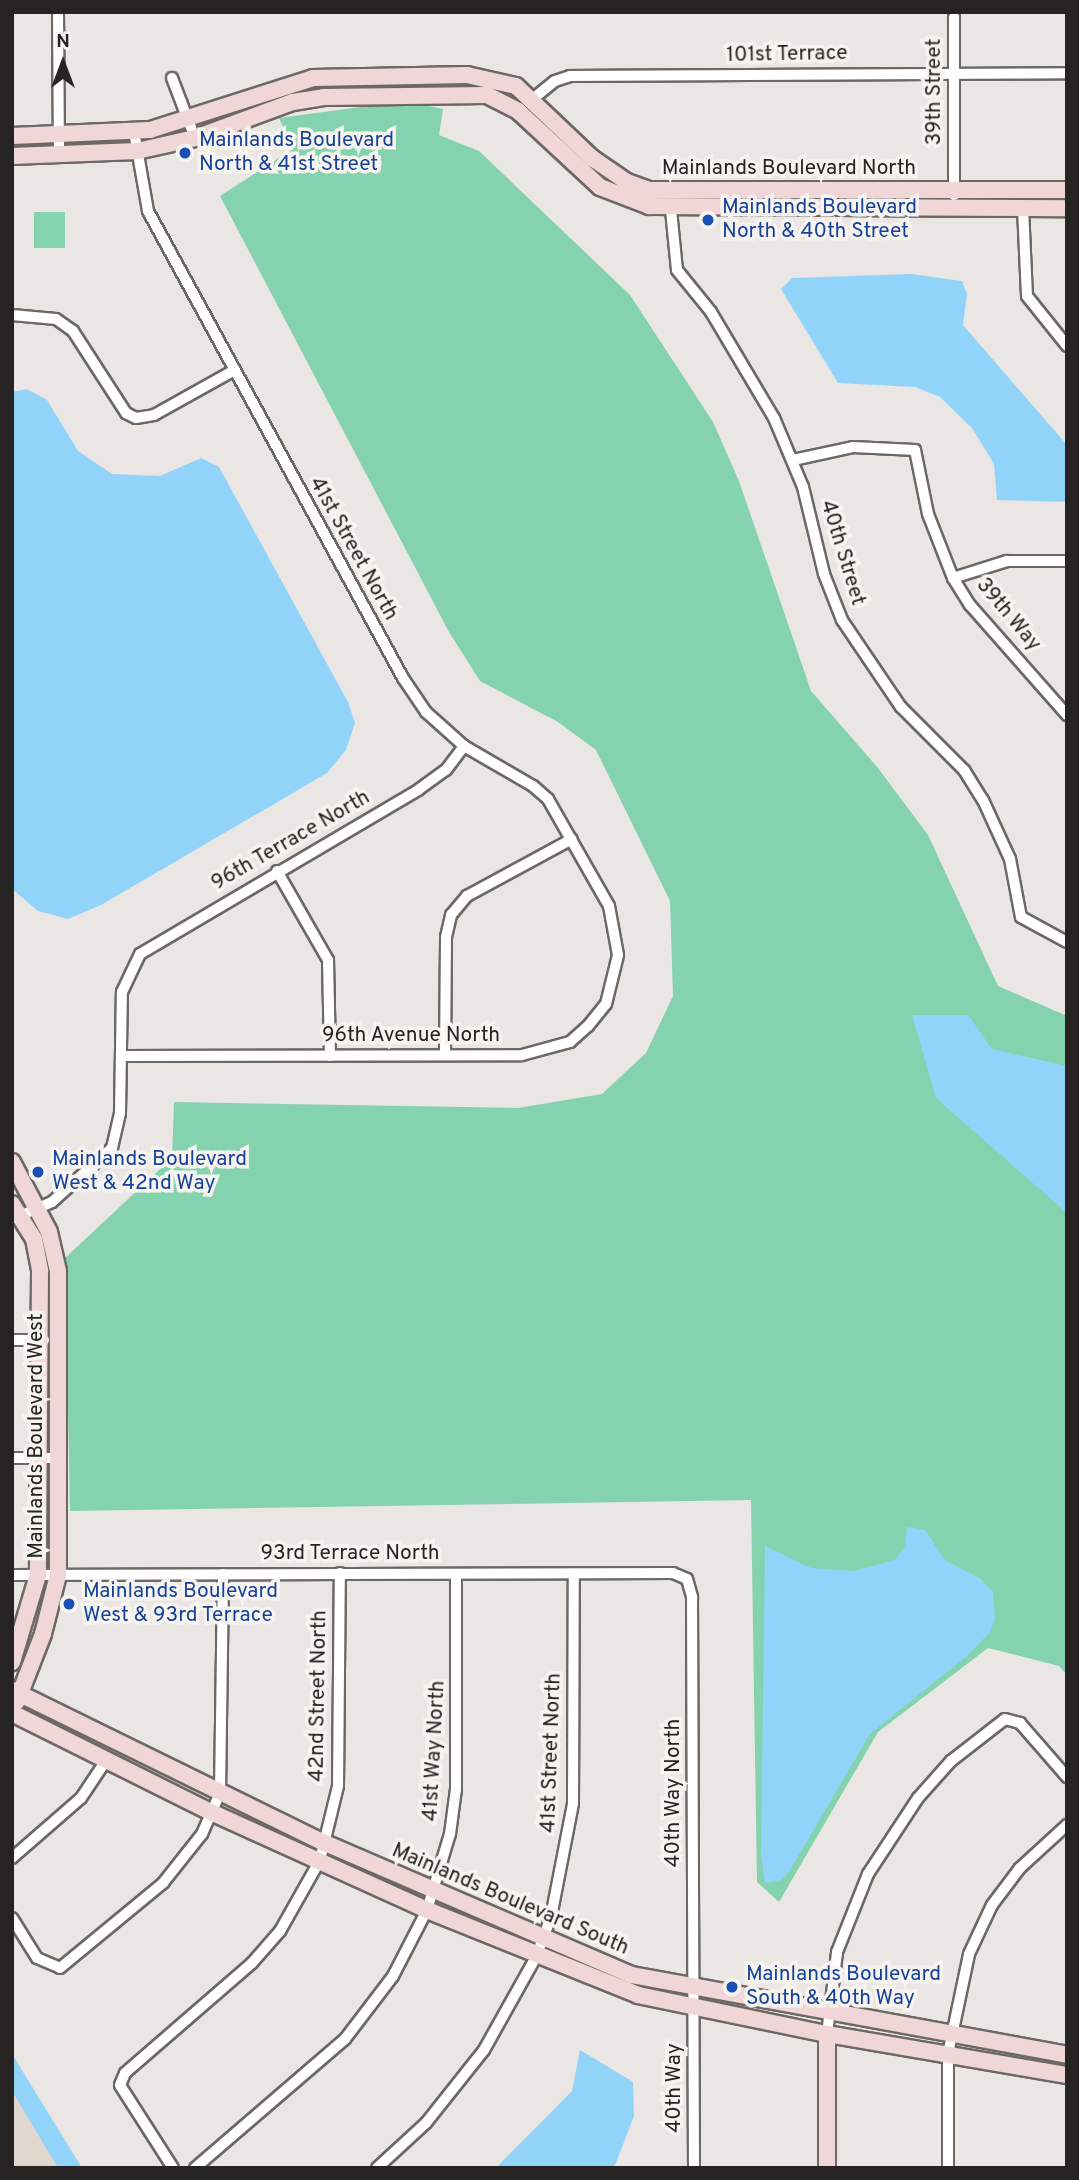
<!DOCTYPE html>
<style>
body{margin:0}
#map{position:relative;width:1079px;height:2180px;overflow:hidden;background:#eae6e3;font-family:Overpass,sans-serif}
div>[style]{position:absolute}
.built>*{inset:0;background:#e1d7cf}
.green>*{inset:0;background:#84d3ae}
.water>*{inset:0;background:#92d4f9}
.roads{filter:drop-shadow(2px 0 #6b6866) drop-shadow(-2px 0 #6b6866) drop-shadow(0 2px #6b6866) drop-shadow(0 -2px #6b6866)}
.street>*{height:10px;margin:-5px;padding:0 5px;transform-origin:5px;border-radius:5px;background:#fff}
.secondary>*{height:16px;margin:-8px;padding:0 8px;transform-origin:8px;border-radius:8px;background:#f0d6d6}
.dots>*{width:19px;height:19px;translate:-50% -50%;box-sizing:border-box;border:4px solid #f7f4f0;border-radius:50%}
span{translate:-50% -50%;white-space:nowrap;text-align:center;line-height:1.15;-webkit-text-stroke:7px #f7f4f0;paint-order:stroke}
.street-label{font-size:21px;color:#252422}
.transit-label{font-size:21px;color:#164399}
.left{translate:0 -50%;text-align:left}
.frame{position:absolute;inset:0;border:14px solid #252422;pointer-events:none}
.north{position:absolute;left:28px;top:28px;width:70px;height:70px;-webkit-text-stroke:5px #f7f4f0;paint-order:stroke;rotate:0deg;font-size:19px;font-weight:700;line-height:28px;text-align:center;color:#252422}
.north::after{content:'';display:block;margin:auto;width:24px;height:32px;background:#252422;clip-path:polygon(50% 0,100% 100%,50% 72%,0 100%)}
</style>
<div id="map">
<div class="built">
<i style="clip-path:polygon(12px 2091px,29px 2118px,58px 2168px,12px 2168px)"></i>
</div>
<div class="green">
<i style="clip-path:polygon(405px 101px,443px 109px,439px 135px,479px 151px,630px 295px,713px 422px,739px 481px,811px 691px,878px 768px,928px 835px,998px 986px,1067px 1016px,1067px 1675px,1059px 1666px,988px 1648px,878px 1732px,779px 1902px,757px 1882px,751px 1500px,70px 1511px,65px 1258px,172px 1158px,174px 1102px,518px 1108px,602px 1094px,646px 1053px,673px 996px,670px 901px,596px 750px,558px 722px,480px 681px,449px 632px,220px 196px,293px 149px,279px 118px)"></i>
<i style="clip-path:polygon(34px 212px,65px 212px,65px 248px,34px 248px)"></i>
</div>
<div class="water">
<i style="clip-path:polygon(911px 274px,962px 281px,967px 294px,963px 325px,1067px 445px,1067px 502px,997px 500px,994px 464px,972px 428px,940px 397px,915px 387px,838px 383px,781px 289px,792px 278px)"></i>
<i style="clip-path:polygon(27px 389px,47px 400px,78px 451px,112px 474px,160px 476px,201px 458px,219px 467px,348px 702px,355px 723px,346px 750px,327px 773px,101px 905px,68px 919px,38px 911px,12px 889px,12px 392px)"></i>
<i style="clip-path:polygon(912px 1015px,968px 1015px,992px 1049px,1067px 1066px,1067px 1213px,936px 1098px)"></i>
<i style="clip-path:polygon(907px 1527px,925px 1530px,945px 1560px,981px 1579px,993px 1593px,995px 1620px,989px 1633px,968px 1655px,870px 1734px,790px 1870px,782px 1880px,765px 1883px,761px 1855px,765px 1546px,811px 1568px,853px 1571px,895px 1560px,905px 1546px)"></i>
<i style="clip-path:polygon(580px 2050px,633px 2082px,634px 2116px,614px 2168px,496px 2168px,572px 2091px)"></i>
<i style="clip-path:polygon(12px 2054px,28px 2080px,82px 2168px,58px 2168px,12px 2091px)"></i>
</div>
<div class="roads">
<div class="street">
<i style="left:58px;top:12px;width:142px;rotate:89.6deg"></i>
<i style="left:954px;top:17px;width:178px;rotate:90deg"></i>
<i style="left:172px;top:78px;width:64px;rotate:69deg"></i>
<i style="left:529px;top:102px;width:33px;rotate:-39deg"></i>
<i style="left:555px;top:81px;width:16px;rotate:-18deg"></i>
<i style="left:570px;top:76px;width:497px;rotate:-0.3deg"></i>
<i style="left:1023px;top:208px;width:88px;rotate:87.4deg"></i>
<i style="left:1027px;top:296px;width:64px;rotate:51.3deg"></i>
<i style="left:671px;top:210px;width:60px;rotate:84.3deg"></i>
<i style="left:677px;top:270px;width:54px;rotate:51deg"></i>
<i style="left:711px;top:312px;width:123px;rotate:59.3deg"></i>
<i style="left:774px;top:418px;width:75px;rotate:67.2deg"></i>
<i style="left:803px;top:487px;width:89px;rotate:76.4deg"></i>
<i style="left:824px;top:574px;width:49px;rotate:68.6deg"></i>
<i style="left:842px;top:620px;width:105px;rotate:55.9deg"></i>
<i style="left:901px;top:707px;width:89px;rotate:45deg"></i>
<i style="left:964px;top:770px;width:36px;rotate:58deg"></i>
<i style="left:983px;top:800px;width:65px;rotate:65.4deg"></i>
<i style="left:1010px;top:859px;width:59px;rotate:79.3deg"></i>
<i style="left:1021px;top:917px;width:52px;rotate:28.5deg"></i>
<i style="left:12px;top:315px;width:44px;rotate:5.2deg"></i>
<i style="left:56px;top:319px;width:21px;rotate:35deg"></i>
<i style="left:73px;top:331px;width:98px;rotate:57.1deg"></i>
<i style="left:126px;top:413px;width:11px;rotate:27deg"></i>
<i style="left:136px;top:418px;width:18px;rotate:-9deg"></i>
<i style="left:154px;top:415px;width:90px;rotate:-29.1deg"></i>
<i style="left:793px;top:460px;width:61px;rotate:-12.2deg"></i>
<i style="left:853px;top:447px;width:62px;rotate:2.8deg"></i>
<i style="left:915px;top:450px;width:65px;rotate:78.5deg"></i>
<i style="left:928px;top:514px;width:69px;rotate:68.7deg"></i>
<i style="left:953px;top:578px;width:32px;rotate:58deg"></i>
<i style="left:970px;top:605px;width:147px;rotate:48.6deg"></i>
<i style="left:953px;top:578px;width:57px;rotate:-17.5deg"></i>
<i style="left:1007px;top:561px;width:60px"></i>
<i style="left:277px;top:871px;width:103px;rotate:60.2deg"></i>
<i style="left:328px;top:960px;width:96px;rotate:88.8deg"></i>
<i style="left:445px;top:1055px;width:118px;rotate:-89.5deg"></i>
<i style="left:446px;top:937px;width:23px;rotate:-77deg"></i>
<i style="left:451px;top:915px;width:25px;rotate:-50deg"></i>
<i style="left:467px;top:896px;width:119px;rotate:-28.5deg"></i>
<i style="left:121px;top:1056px;width:401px;rotate:-0.1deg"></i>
<i style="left:522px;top:1055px;width:50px;rotate:-15.2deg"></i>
<i style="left:570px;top:1042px;width:24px;rotate:-42deg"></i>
<i style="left:588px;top:1026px;width:28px;rotate:-51deg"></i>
<i style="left:606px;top:1004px;width:50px;rotate:-76.2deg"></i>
<i style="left:618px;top:955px;width:50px;rotate:-100.4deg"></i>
<i style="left:609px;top:906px;width:123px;rotate:-119.7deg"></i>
<i style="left:548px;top:799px;width:20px;rotate:-139deg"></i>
<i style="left:533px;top:786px;width:80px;rotate:-149.9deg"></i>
<i style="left:464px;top:746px;width:51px;rotate:-138.2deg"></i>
<i style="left:426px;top:712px;width:41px;rotate:-124.1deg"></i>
<i style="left:403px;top:678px;width:532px;rotate:-118.64deg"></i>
<i style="left:148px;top:211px;width:80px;rotate:-100deg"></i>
<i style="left:15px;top:1218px;width:40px;rotate:-23.4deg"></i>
<i style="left:52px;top:1202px;width:81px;rotate:-42deg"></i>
<i style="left:112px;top:1148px;width:36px;rotate:-77deg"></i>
<i style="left:120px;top:1113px;width:121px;rotate:-89.1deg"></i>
<i style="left:122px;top:992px;width:42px;rotate:-64.7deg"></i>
<i style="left:140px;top:954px;width:323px;rotate:-30.5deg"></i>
<i style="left:418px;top:790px;width:34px;rotate:-36deg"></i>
<i style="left:446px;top:770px;width:30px;rotate:-53deg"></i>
<i style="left:12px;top:1340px;width:32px"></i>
<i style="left:12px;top:1458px;width:47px"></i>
<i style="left:12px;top:1575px;width:661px;rotate:-0.17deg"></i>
<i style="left:673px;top:1573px;width:15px;rotate:23deg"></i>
<i style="left:687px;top:1579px;width:19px;rotate:74deg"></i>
<i style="left:692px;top:1597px;width:571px;rotate:89.8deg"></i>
<i style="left:12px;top:1858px;width:91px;rotate:-41deg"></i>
<i style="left:81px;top:1798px;width:47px;rotate:-56.3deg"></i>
<i style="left:12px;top:1918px;width:47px;rotate:58deg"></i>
<i style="left:37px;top:1958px;width:25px;rotate:23deg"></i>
<i style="left:60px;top:1968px;width:134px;rotate:-39.5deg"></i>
<i style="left:163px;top:1883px;width:63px;rotate:-51.5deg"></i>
<i style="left:202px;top:1834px;width:45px;rotate:-66.3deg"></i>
<i style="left:220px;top:1793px;width:219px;rotate:-89.2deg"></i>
<i style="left:827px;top:2034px;width:83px;rotate:-83deg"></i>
<i style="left:837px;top:1952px;width:84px;rotate:-68.3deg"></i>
<i style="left:868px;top:1874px;width:91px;rotate:-56.7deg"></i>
<i style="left:918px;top:1798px;width:50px;rotate:-48.3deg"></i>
<i style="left:951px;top:1761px;width:68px;rotate:-37.9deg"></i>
<i style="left:1005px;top:1719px;width:16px;rotate:15deg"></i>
<i style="left:1020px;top:1723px;width:72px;rotate:49deg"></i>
<i style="left:173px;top:2168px;width:98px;rotate:-122.6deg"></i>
<i style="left:120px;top:2085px;width:13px;rotate:-67deg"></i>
<i style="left:125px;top:2073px;width:168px;rotate:-40.9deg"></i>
<i style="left:252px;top:1963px;width:43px;rotate:-48.8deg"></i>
<i style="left:280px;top:1931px;width:81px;rotate:-60.6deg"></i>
<i style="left:320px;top:1860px;width:76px;rotate:-76.3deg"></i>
<i style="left:338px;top:1786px;width:213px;rotate:-89.5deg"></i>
<i style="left:195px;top:2168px;width:198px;rotate:-40.7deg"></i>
<i style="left:345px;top:2039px;width:79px;rotate:-52.7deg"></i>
<i style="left:393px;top:1976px;width:74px;rotate:-62.7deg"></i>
<i style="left:427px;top:1910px;width:79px;rotate:-73.2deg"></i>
<i style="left:450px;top:1834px;width:45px;rotate:-82.4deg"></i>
<i style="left:456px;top:1789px;width:215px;rotate:-90deg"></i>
<i style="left:377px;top:2168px;width:67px;rotate:-42.6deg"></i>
<i style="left:426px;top:2123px;width:93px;rotate:-51.5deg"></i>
<i style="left:484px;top:2050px;width:107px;rotate:-60.8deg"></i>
<i style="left:536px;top:1957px;width:43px;rotate:-69.4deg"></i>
<i style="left:551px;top:1917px;width:115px;rotate:-79deg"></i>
<i style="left:573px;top:1804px;width:230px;rotate:-89.8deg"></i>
<i style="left:948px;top:2168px;width:114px;rotate:-90deg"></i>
<i style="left:948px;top:2054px;width:102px;rotate:-78.1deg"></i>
<i style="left:969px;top:1954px;width:54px;rotate:-64.9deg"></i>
<i style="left:992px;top:1905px;width:46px;rotate:-52.9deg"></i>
<i style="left:1020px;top:1868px;width:64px;rotate:-42.5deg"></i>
</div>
<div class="secondary">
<i style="left:12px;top:136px;width:138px;rotate:-2.5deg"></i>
<i style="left:150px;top:130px;width:171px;rotate:-17.7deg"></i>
<i style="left:313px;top:78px;width:154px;rotate:-1.1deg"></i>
<i style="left:467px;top:75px;width:50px;rotate:12.7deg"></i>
<i style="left:516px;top:86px;width:105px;rotate:43.5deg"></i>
<i style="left:592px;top:158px;width:42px;rotate:34.4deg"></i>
<i style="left:627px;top:182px;width:23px;rotate:20deg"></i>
<i style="left:649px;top:190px;width:418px"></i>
<i style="left:12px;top:156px;width:125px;rotate:-2.3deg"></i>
<i style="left:137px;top:151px;width:59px;rotate:-12.6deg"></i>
<i style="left:195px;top:138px;width:104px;rotate:-20.2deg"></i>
<i style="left:293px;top:102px;width:31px;rotate:-9deg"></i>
<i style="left:324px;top:97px;width:163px;rotate:-0.7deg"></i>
<i style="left:487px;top:95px;width:35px;rotate:27deg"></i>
<i style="left:518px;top:111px;width:112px;rotate:42.8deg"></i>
<i style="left:600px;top:187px;width:53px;rotate:21.2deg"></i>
<i style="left:649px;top:206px;width:418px;rotate:0.3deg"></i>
<i style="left:12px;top:1162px;width:79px;rotate:62.1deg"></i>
<i style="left:49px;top:1232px;width:40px;rotate:77deg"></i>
<i style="left:58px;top:1271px;width:304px;rotate:90deg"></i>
<i style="left:58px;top:1575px;width:61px;rotate:104.3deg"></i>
<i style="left:43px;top:1634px;width:72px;rotate:111.2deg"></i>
<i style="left:12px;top:1204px;width:41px;rotate:57.8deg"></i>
<i style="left:34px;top:1239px;width:33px;rotate:79deg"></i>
<i style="left:40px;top:1271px;width:304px;rotate:90.4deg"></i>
<i style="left:38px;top:1575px;width:91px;rotate:106.6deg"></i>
<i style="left:12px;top:1690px;width:348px;rotate:26.1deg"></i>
<i style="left:325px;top:1843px;width:334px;rotate:23.3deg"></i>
<i style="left:632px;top:1975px;width:442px;rotate:10.4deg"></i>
<i style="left:12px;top:1713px;width:225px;rotate:26.5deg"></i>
<i style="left:213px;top:1813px;width:235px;rotate:24.4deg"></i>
<i style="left:427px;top:1910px;width:227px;rotate:21.9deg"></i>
<i style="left:638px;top:1995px;width:193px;rotate:11.7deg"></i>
<i style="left:827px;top:2034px;width:243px;rotate:9.7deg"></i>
<i style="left:827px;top:2168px;width:134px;rotate:-90deg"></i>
</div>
</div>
<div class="dots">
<i style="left:185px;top:153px;background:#1a4fb4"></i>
<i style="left:708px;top:220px;background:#1a4fb4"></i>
<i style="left:38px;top:1172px;background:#1a4fb4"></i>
<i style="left:69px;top:1604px;background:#1a4fb4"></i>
<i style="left:732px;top:1987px;background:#1a4fb4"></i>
</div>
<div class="street-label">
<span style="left:787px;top:55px;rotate:-1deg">101st Terrace</span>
<span style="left:935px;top:92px;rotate:-90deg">39th Street</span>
<span style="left:789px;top:169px">Mainlands Boulevard North</span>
<span style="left:353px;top:549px;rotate:61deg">41st Street North</span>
<span style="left:842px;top:553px;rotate:73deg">40th Street</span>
<span style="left:1008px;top:615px;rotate:50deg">39th Way</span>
<span style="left:291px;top:841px;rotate:-30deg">96th Terrace North</span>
<span style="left:411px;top:1036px">96th Avenue North</span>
<span style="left:37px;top:1436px;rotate:-90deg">Mainlands Boulevard West</span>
<span style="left:350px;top:1554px">93rd Terrace North</span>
<span style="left:319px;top:1696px;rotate:-89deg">42nd Street North</span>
<span style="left:435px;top:1751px;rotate:-87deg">41st Way North</span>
<span style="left:552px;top:1753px;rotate:-88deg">41st Street North</span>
<span style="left:674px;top:1793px;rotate:-90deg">40th Way North</span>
<span style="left:510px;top:1900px;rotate:23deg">Mainlands Boulevard South</span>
<span style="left:675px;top:2088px;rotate:-90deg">40th Way</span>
</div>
<div class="transit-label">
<span class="left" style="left:199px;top:153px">Mainlands Boulevard<br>North &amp; 41st Street</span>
<span class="left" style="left:722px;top:220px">Mainlands Boulevard<br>North &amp; 40th Street</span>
<span class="left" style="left:52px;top:1172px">Mainlands Boulevard<br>West &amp; 42nd Way</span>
<span class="left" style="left:83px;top:1604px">Mainlands Boulevard<br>West &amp; 93rd Terrace</span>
<span class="left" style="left:746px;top:1987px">Mainlands Boulevard<br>South &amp; 40th Way</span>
</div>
<div class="frame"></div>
<div class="north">N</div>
</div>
